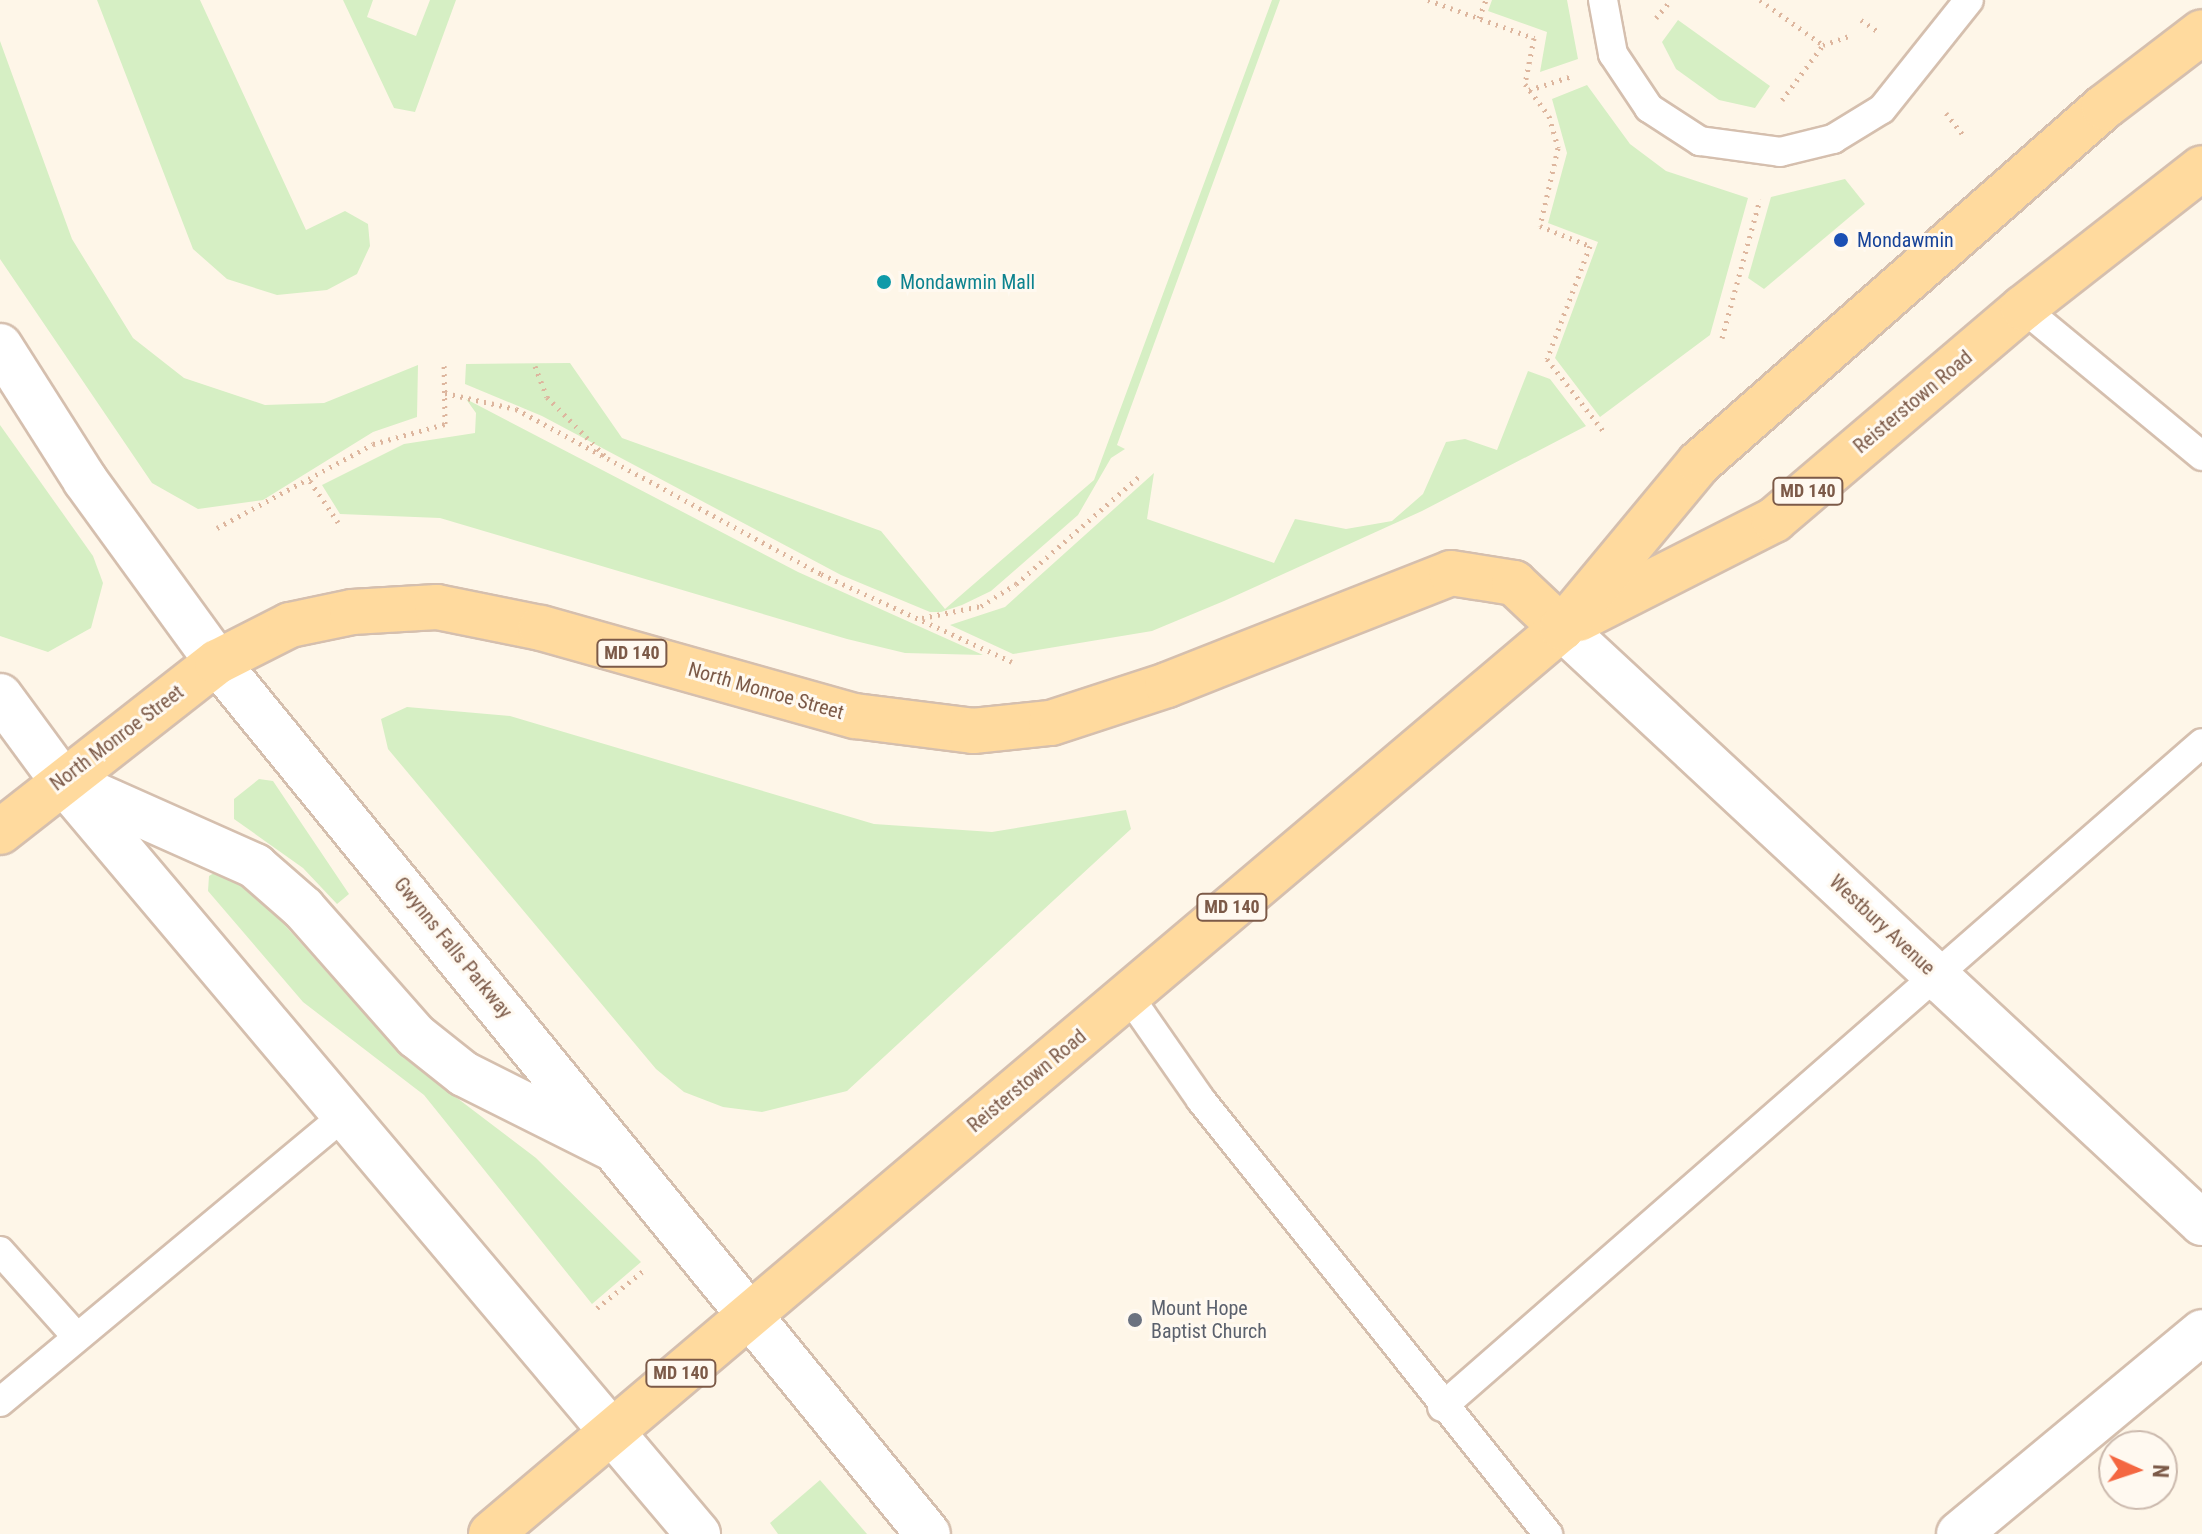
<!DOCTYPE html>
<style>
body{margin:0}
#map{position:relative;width:2202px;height:1534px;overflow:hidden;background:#fef6e8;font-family:"Roboto Condensed",sans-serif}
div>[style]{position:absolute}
.green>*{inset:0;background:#d6efc4}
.path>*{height:5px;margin-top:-2.5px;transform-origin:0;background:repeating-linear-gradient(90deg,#ddb69e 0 2px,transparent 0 8px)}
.roads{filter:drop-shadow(2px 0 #d5bfae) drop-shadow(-2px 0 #d5bfae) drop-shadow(0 2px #d5bfae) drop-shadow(0 -2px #d5bfae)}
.service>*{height:28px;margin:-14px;padding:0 14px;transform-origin:14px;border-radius:14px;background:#fff}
.minor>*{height:44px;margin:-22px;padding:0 22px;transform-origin:22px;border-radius:22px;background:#fff}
.secondary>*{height:44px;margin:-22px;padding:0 22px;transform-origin:22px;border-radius:22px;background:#fff}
.primary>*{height:44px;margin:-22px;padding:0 22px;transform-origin:22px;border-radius:22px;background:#ffda9e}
.dots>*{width:22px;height:22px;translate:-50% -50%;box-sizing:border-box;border:4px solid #fff9f0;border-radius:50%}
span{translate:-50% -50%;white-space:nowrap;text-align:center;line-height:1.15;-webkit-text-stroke:6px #fff9f0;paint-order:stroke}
.shield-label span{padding:2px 6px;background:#fff9f0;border:2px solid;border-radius:6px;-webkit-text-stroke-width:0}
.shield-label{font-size:18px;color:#7c5a48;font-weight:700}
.transit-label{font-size:20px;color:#164399}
.left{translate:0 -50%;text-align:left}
.culture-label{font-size:20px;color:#0d838f}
.street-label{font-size:20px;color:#7c5a48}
.worship-label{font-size:20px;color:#5b616d}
.north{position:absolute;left:2098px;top:1430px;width:80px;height:80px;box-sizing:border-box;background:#fff9f0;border:2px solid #cbb9ad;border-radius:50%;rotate:93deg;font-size:22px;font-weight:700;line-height:32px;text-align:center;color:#7c5a48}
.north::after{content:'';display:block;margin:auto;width:28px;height:36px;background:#f46741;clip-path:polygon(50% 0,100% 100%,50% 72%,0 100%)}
</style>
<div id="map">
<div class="green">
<i style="clip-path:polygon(97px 0,200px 0,306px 230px,345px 211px,368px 224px,370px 246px,357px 274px,327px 290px,277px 295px,227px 279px,193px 249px)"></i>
<i style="clip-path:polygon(343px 0,373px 0,367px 17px,416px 36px,430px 0,456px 0,415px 112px,394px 108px)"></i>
<i style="clip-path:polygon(1272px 0,1280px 0,1117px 445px,1125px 449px,1111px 458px,1078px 515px,991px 591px,962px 605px,941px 612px,930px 612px,841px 575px,542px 416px,465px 384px,466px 364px,570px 363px,622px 438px,881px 531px,945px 609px,1094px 480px)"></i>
<i style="clip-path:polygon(1492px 0,1567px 0,1578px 59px,1540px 72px,1547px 32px,1488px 11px)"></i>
<i style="clip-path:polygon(1678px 20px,1770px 86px,1755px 108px,1719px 100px,1676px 69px,1662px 42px)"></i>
<i style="clip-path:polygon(0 41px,72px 239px,133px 338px,184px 378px,265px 405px,324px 403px,418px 365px,417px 417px,373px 432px,263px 500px,198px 509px,152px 483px,0 259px)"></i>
<i style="clip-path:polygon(1587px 85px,1630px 144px,1666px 171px,1748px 198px,1710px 335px,1600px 417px,1555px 358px,1598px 242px,1548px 223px,1567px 153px,1552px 99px)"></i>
<i style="clip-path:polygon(1845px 179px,1865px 204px,1764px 289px,1748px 278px,1771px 197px)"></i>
<i style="clip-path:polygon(1528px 371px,1550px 379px,1586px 426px,1422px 511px,1224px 601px,1152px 631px,1013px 654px,950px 625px,1005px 607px,1154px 473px,1147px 519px,1274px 563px,1295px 519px,1346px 529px,1392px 521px,1423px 494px,1446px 442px,1465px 439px,1497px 450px)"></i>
<i style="clip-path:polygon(466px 399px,798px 572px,983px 655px,905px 653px,847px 639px,440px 518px,340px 514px,322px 485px,404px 444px,475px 433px,476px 413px)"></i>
<i style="clip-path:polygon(0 425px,93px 556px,103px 583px,91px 628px,48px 652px,0 636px)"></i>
<i style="clip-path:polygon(407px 707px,510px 716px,874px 824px,992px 832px,1126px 810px,1131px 829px,847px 1091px,762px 1112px,723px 1107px,684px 1092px,656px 1069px,388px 749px,381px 719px)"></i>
<i style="clip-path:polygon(259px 779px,273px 781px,349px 894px,337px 904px,303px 868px,234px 819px,234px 799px)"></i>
<i style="clip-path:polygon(219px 870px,264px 902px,403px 1057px,536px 1158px,641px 1262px,592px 1304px,424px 1095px,303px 1002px,208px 891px,209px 876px)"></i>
<i style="clip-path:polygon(820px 1480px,867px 1534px,778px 1534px,770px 1523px)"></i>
</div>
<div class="path">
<i style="left:1428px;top:0;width:113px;rotate:19.7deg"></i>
<i style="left:1534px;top:38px;width:47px;rotate:101.1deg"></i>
<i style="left:1525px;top:84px;width:40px;rotate:53deg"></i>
<i style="left:1549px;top:116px;width:33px;rotate:74deg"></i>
<i style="left:1558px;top:148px;width:80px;rotate:103deg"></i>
<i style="left:1540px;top:226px;width:54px;rotate:21.8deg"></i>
<i style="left:1590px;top:246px;width:121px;rotate:110.8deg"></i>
<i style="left:1547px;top:359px;width:93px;rotate:52deg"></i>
<i style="left:1760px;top:0;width:77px;rotate:35.5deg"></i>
<i style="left:1823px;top:45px;width:31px;rotate:-19deg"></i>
<i style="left:1479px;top:18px;width:19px;rotate:-69deg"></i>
<i style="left:1656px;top:18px;width:23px;rotate:-50deg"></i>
<i style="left:1861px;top:20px;width:23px;rotate:34deg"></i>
<i style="left:1529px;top:90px;width:45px;rotate:-18deg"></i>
<i style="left:1782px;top:100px;width:69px;rotate:-53.3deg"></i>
<i style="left:1946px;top:113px;width:31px;rotate:52deg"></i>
<i style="left:1722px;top:338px;width:144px;rotate:-74.7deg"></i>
<i style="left:535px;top:366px;width:33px;rotate:69deg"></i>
<i style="left:547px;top:397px;width:88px;rotate:45.5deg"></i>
<i style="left:445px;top:393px;width:73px;rotate:12.7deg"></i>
<i style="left:516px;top:409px;width:347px;rotate:28.4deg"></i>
<i style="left:821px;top:574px;width:210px;rotate:24.7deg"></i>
<i style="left:310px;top:481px;width:50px;rotate:55.7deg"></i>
<i style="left:217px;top:528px;width:177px;rotate:-28.3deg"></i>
<i style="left:373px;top:444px;width:75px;rotate:-15.5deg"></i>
<i style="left:445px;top:424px;width:63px;rotate:-90.9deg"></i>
<i style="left:922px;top:618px;width:60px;rotate:-11.5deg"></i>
<i style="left:981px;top:606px;width:41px;rotate:-32.2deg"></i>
<i style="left:1016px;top:584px;width:164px;rotate:-41.1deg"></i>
<i style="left:597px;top:1308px;width:59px;rotate:-38.8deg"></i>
</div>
<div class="roads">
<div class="service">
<i style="left:1603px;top:0;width:55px;rotate:79.5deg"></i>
<i style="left:1613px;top:54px;width:65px;rotate:56.3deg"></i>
<i style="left:1649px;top:108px;width:61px;rotate:32.9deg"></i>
<i style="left:1700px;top:141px;width:81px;rotate:7.8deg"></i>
<i style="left:1780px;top:152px;width:55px;rotate:-13.8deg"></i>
<i style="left:1833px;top:139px;width:57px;rotate:-31.5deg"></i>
<i style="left:1882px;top:109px;width:139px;rotate:-51.4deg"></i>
<i style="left:2023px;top:308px;width:232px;rotate:39.6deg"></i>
<i style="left:1128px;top:995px;width:128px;rotate:55.2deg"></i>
<i style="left:1201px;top:1100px;width:556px;rotate:51.36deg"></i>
<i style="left:0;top:1251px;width:115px;rotate:48.2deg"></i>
<i style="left:0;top:1402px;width:452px;rotate:-39.8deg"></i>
<i style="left:1442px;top:1407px;width:1009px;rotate:-41.14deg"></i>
</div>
<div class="minor">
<i style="left:1562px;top:628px;width:874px;rotate:42.91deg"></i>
<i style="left:1959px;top:1534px;width:316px;rotate:-39.7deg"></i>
</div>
<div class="secondary">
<i style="left:0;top:346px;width:159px;rotate:57.6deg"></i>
<i style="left:85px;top:480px;width:225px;rotate:54deg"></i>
<i style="left:217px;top:662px;width:1125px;rotate:50.81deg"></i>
<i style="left:0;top:696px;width:103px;rotate:53.7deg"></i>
<i style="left:61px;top:779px;width:988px;rotate:49.85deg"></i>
<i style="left:69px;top:783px;width:204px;rotate:24deg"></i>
<i style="left:255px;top:866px;width:64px;rotate:41.2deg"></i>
<i style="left:303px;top:908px;width:171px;rotate:48.6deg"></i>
<i style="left:416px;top:1036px;width:61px;rotate:38.4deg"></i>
<i style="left:464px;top:1074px;width:163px;rotate:26.6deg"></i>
</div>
<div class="primary">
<i style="left:1579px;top:619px;width:219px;rotate:-26.9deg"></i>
<i style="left:1774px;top:520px;width:327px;rotate:-40.4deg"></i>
<i style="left:2023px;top:308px;width:227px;rotate:-38deg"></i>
<i style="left:0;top:832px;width:276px;rotate:-38.1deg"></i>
<i style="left:217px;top:662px;width:82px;rotate:-26.9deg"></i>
<i style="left:290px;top:625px;width:63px;rotate:-11.8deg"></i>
<i style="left:352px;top:612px;width:85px;rotate:-3.4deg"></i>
<i style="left:437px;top:607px;width:106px;rotate:11.4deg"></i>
<i style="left:541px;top:628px;width:326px;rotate:15.7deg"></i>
<i style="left:855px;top:716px;width:119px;rotate:7.2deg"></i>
<i style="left:973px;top:731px;width:78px;rotate:-5.9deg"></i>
<i style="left:1051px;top:723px;width:122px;rotate:-18.1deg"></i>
<i style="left:1167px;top:685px;width:305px;rotate:-21.5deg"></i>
<i style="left:1451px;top:573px;width:64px;rotate:9deg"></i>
<i style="left:1514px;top:583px;width:66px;rotate:43.2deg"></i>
<i style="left:491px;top:1534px;width:1403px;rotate:-40.23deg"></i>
<i style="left:1562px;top:628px;width:214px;rotate:-50.3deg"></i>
<i style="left:1699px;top:463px;width:539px;rotate:-41.32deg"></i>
<i style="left:2104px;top:107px;width:123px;rotate:-37.4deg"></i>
</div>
</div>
<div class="dots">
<i style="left:1841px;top:240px;background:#1a4fb4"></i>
<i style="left:884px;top:282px;background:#0f9aa8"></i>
<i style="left:1135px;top:1320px;background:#6b7280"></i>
</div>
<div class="shield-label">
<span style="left:1808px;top:491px">MD 140</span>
<span style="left:632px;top:653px">MD 140</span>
<span style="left:1232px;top:907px">MD 140</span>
<span style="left:681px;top:1373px">MD 140</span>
</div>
<div class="transit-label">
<span class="left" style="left:1857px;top:240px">Mondawmin</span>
</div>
<div class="culture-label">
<span class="left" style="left:900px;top:282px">Mondawmin Mall</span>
</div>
<div class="street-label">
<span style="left:1913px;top:402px;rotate:-40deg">Reisterstown Road</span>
<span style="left:766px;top:691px;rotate:16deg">North Monroe Street</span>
<span style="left:117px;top:738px;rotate:-37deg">North Monroe Street</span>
<span style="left:1882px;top:925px;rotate:43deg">Westbury Avenue</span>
<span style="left:453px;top:948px;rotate:51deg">Gwynns Falls Parkway</span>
<span style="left:1027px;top:1081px;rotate:-40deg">Reisterstown Road</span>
</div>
<div class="worship-label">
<span class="left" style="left:1151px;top:1320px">Mount Hope<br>Baptist Church</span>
</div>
<div class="north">N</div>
</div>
